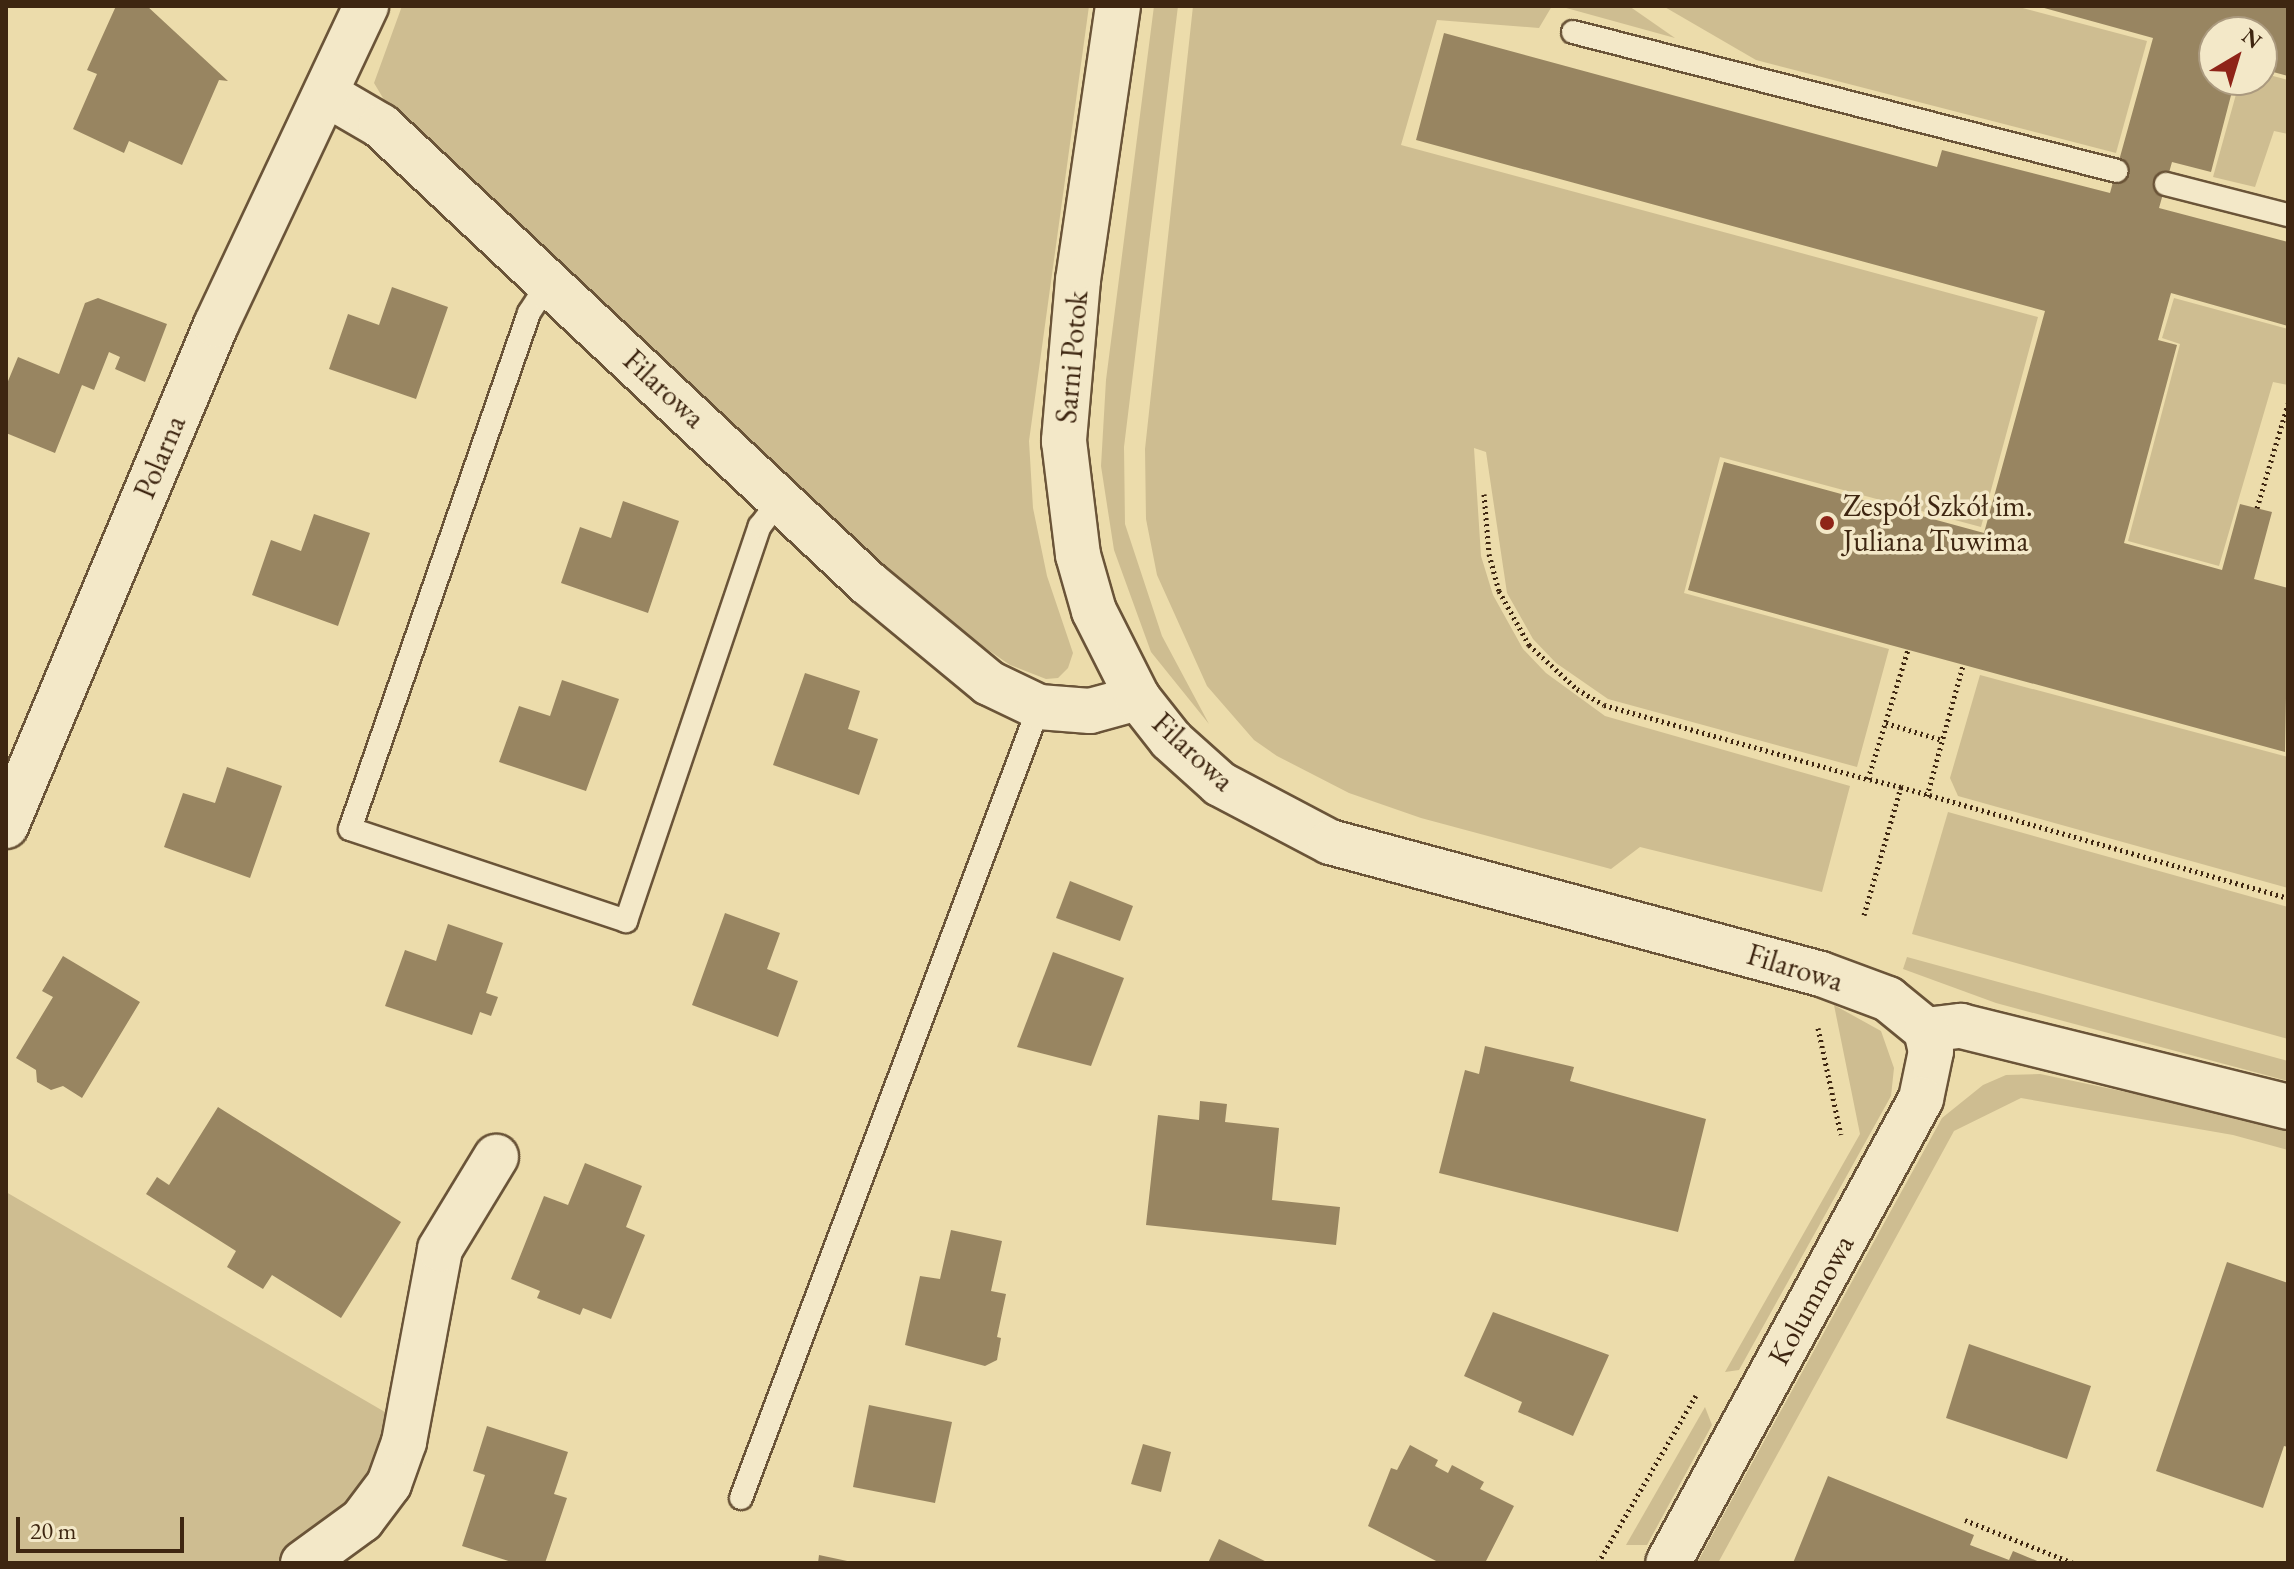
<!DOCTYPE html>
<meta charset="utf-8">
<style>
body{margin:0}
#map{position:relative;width:2294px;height:1569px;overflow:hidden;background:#ecdcab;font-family:"EB Garamond",serif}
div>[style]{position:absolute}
.green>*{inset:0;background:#cebd91}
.building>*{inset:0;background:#988561}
.path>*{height:5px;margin-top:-2.5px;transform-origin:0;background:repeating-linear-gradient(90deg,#3e2611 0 2px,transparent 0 6px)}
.roads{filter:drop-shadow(2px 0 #6a5438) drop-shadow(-2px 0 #6a5438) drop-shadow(0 2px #6a5438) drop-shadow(0 -2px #6a5438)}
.lane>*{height:22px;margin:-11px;padding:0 11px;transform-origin:11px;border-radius:11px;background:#f3e8c8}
.street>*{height:44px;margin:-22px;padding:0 22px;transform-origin:22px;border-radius:22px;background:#f3e8c8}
.secondary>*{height:44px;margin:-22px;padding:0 22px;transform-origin:22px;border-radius:22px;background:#f3e8c8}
.dots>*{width:22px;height:22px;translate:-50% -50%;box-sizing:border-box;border:4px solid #f3e8c8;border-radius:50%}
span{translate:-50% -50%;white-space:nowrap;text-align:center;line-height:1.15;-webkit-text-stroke:7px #f3e8c8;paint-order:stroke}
.street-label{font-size:30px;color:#3e2611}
.poi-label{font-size:30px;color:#3e2611}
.left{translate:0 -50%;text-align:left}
.frame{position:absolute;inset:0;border:8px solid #3e2611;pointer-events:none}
.north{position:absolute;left:2198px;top:16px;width:80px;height:80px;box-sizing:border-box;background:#f3e8c8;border:2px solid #ab9a7f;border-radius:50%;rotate:38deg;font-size:22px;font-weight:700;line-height:32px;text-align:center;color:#3e2611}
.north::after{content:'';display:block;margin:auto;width:28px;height:36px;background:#8f2418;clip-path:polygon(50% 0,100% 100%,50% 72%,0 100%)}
.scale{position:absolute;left:16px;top:1517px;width:168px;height:36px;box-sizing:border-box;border:4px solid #3e2611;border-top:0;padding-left:10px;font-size:24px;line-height:28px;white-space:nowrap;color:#3e2611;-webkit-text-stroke:6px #f3e8c8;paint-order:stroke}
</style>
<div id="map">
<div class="green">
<i style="clip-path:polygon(402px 6px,1089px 6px,1029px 441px,1033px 508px,1047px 576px,1073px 653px,1068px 668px,1058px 678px,1046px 679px,1010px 665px,904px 592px,392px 113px,374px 83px)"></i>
<i style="clip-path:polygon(1154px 6px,1178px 6px,1124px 447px,1125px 524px,1162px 636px,1209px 724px,1151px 652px,1114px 550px,1101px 466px,1106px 380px)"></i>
<i style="clip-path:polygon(1193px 6px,1552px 6px,1539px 28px,1437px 20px,1401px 145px,2038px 317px,1981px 527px,1720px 457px,1684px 593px,1889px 649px,1857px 767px,1608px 699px,1556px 663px,1533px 639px,1507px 593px,1486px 452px,1474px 448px,1481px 556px,1493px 595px,1523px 649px,1546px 673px,1605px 716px,1850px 786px,1822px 892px,1640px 847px,1611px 869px,1421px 818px,1349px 793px,1277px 756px,1254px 740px,1207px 686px,1157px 575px,1146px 519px,1145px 449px)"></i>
<i style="clip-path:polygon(1559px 6px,1629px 6px,1675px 38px)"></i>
<i style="clip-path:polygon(1663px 6px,2015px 6px,2147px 41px,2116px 153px,1756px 60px)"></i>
<i style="clip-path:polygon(2262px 73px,2288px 80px,2288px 134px,2274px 131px,2255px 187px,2213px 177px,2240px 80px,2262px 80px)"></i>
<i style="clip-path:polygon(2174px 298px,2288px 329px,2288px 385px,2273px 382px,2219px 566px,2128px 541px,2180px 344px,2162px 338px)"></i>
<i style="clip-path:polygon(1980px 675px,2288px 757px,2288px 888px,1958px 796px,1950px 778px)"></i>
<i style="clip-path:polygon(1948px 812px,2288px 907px,2288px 1039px,1912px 934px)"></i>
<i style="clip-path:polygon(1907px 957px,2288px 1061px,2288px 1081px,1996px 1003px,1903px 969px)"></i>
<i style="clip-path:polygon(1834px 1005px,1881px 1031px,1894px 1068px,1891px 1096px,1739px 1370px,1725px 1372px,1860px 1134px)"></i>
<i style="clip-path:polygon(2040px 1074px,2236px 1115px,2288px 1131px,2288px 1150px,2233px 1135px,2021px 1098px,1954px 1131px,1718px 1563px,1697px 1563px,1942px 1118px,1983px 1085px,2006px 1075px)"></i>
<i style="clip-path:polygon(6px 1192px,397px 1419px,381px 1480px,284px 1563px,6px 1563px)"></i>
<i style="clip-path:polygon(1705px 1407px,1712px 1425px,1647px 1545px,1626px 1545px)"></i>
</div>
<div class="building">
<i style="clip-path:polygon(116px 6px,147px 6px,228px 81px,219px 80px,182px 165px,129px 141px,124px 153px,73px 129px,97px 74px,87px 70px)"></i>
<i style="clip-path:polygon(2037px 6px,2288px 6px,2288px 76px,2262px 69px,2262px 32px,2214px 32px,2214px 80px,2235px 80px,2211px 172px,2172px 162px,2159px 208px,2288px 242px,2288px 326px,2171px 293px,2158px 340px,2177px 345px,2124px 543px,2222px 570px,2240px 504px,2272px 512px,2254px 579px,2288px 588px,2285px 752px,1688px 590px,1724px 462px,1984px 533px,2045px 311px,1416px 140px,1444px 33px,1937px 167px,1942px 150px,2110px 193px,2153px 38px)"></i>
<i style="clip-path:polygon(392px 287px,448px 307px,416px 399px,329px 369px,348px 314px,379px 325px)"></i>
<i style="clip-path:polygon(98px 298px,167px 324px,145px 382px,115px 369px,120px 357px,109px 352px,94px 390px,82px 385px,55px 453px,6px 433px,6px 386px,18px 357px,59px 374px,85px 303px)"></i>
<i style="clip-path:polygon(623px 501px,679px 521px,648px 613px,561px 583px,580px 527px,611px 538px)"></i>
<i style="clip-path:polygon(314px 514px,370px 533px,338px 626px,252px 595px,271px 540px,301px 551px)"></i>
<i style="clip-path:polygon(805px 673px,860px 691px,848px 729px,878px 739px,859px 795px,773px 765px)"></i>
<i style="clip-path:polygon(562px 680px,619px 699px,586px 791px,499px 762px,519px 706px,550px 716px)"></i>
<i style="clip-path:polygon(227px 767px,282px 786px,250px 878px,164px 847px,183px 793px,215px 803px)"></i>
<i style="clip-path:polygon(1070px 881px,1133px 906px,1120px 941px,1056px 918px)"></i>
<i style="clip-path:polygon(725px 913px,780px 933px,767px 969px,798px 981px,778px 1037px,692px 1005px)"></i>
<i style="clip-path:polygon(448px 924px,503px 943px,486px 993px,498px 997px,491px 1016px,480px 1012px,472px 1035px,385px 1006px,405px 950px,436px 961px)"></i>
<i style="clip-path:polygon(1053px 952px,1124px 978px,1091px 1066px,1017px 1047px)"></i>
<i style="clip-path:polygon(63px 956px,140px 1002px,82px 1098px,63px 1086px,51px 1090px,37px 1082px,36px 1070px,16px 1058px,53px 997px,42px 991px)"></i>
<i style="clip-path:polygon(1485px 1046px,1574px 1067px,1570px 1081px,1706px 1119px,1678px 1232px,1439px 1173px,1465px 1070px,1479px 1074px)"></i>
<i style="clip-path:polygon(1200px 1101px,1227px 1104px,1225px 1122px,1279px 1128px,1272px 1200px,1340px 1207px,1336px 1245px,1146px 1225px,1158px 1115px,1199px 1120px)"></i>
<i style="clip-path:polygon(218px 1107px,401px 1222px,341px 1318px,272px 1275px,263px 1289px,227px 1267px,236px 1251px,146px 1194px,157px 1177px,169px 1185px)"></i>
<i style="clip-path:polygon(585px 1163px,642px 1186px,626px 1227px,645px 1235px,611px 1319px,583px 1308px,580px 1315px,537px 1298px,540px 1291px,511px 1279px,544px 1196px,568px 1205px)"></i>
<i style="clip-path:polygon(951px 1230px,1002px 1241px,991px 1291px,1006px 1294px,997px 1337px,1001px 1338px,997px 1360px,985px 1366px,905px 1345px,920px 1276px,940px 1279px)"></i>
<i style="clip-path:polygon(2227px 1262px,2288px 1283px,2288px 1447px,2284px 1446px,2263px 1508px,2156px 1471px)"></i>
<i style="clip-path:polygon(1493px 1312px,1609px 1355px,1573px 1436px,1518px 1412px,1522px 1402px,1464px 1376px)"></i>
<i style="clip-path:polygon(1969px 1344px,2091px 1386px,2067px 1459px,1946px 1418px)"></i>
<i style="clip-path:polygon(869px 1405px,952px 1422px,935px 1503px,853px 1487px)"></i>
<i style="clip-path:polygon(487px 1426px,568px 1452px,554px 1494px,567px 1498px,545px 1563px,515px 1563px,462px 1546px,485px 1475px,473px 1471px)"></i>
<i style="clip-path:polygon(1143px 1444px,1171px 1452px,1161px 1492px,1131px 1484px)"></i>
<i style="clip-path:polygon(1410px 1445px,1438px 1460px,1435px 1466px,1448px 1473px,1452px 1465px,1484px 1482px,1480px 1489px,1514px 1506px,1485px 1563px,1440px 1563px,1368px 1526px,1391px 1468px,1397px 1470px)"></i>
<i style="clip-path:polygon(1828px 1476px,1974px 1535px,1970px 1545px,2009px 1560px,2013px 1551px,2042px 1563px,1793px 1563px)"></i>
<i style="clip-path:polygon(1219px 1539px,1269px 1563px,1208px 1563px)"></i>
<i style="clip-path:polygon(819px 1555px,852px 1562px,851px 1563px,818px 1563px)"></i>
</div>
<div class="path">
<i style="left:1484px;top:494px;width:60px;rotate:85.2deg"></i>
<i style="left:1489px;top:554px;width:38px;rotate:75deg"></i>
<i style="left:1499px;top:591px;width:62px;rotate:60.9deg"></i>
<i style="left:1529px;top:645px;width:65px;rotate:42.5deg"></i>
<i style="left:1577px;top:689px;width:31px;rotate:31deg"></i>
<i style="left:1604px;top:705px;width:274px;rotate:15.7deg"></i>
<i style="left:2257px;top:508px;width:109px;rotate:-73.4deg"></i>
<i style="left:1886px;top:723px;width:59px;rotate:16.9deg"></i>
<i style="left:1901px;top:787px;width:403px;rotate:16deg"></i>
<i style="left:1927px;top:796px;width:136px;rotate:-74.6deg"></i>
<i style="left:1864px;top:915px;width:133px;rotate:-73.9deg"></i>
<i style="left:1901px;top:787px;width:34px;rotate:-166deg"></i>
<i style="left:1868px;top:779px;width:135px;rotate:-72.8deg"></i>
<i style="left:1818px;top:1028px;width:109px;rotate:77.9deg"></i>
<i style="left:1965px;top:1520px;width:116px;rotate:21.7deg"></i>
<i style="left:1598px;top:1563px;width:194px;rotate:-59.7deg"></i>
</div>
<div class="roads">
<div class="lane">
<i style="left:1573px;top:32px;width:561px;rotate:14.33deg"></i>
<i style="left:2166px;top:184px;width:126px;rotate:14.3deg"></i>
<i style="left:549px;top:282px;width:37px;rotate:123deg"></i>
<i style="left:529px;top:313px;width:546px;rotate:109.13deg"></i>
<i style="left:350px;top:829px;width:291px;rotate:18.4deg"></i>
<i style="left:626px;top:921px;width:417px;rotate:-71.3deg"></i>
<i style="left:760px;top:526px;width:35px;rotate:-53deg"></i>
<i style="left:741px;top:1498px;width:845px;rotate:-69.36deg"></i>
</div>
<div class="street">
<i style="left:328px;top:95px;width:61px;rotate:30.3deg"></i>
<i style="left:381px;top:126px;width:668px;rotate:43.18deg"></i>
<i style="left:868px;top:583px;width:157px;rotate:39.6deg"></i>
<i style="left:989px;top:683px;width:55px;rotate:25.6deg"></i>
<i style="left:1039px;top:707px;width:51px;rotate:4.5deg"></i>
<i style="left:1090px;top:711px;width:50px;rotate:-15.2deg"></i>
<i style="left:6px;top:826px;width:543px;rotate:-67.26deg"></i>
<i style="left:216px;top:325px;width:353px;rotate:-64.8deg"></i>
<i style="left:1926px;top:1030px;width:35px;rotate:-7deg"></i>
<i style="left:1961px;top:1026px;width:337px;rotate:13.9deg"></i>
<i style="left:303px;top:1563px;width:73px;rotate:-36.1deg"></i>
<i style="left:362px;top:1520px;width:45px;rotate:-53.1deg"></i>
<i style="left:389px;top:1484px;width:45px;rotate:-70.3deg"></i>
<i style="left:404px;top:1442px;width:196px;rotate:-79.4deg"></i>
<i style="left:440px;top:1249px;width:108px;rotate:-58.7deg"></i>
</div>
<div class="secondary">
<i style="left:1118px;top:6px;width:277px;rotate:98.3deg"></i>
<i style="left:1078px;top:280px;width:162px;rotate:95deg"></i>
<i style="left:1064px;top:441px;width:115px;rotate:83deg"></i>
<i style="left:1078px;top:555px;width:58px;rotate:74.1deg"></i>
<i style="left:1094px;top:611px;width:97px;rotate:63.2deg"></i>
<i style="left:1138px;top:698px;width:53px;rotate:51.8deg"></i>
<i style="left:1171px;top:740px;width:66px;rotate:41.9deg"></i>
<i style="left:1220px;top:784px;width:124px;rotate:27.8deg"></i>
<i style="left:1330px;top:842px;width:508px;rotate:15.05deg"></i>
<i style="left:1821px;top:974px;width:72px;rotate:20.5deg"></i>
<i style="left:1888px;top:999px;width:49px;rotate:39.2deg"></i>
<i style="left:1926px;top:1030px;width:22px;rotate:77deg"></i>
<i style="left:1931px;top:1051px;width:49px;rotate:101.8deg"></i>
<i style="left:1921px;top:1099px;width:528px;rotate:118.6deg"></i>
</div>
</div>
<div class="dots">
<i style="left:1827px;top:523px;background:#8f2418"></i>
</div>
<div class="street-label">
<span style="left:1072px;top:357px;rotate:-85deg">Sarni Potok</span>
<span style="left:664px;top:389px;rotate:43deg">Filarowa</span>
<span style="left:160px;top:457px;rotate:-67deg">Polarna</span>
<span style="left:1193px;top:752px;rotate:43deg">Filarowa</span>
<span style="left:1795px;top:968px;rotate:17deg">Filarowa</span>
<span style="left:1811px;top:1300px;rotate:-61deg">Kolumnowa</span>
</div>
<div class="poi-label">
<span class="left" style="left:1843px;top:523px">Zespół Szkół im.<br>Juliana Tuwima</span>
</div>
<div class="frame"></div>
<div class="north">N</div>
<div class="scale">20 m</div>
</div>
